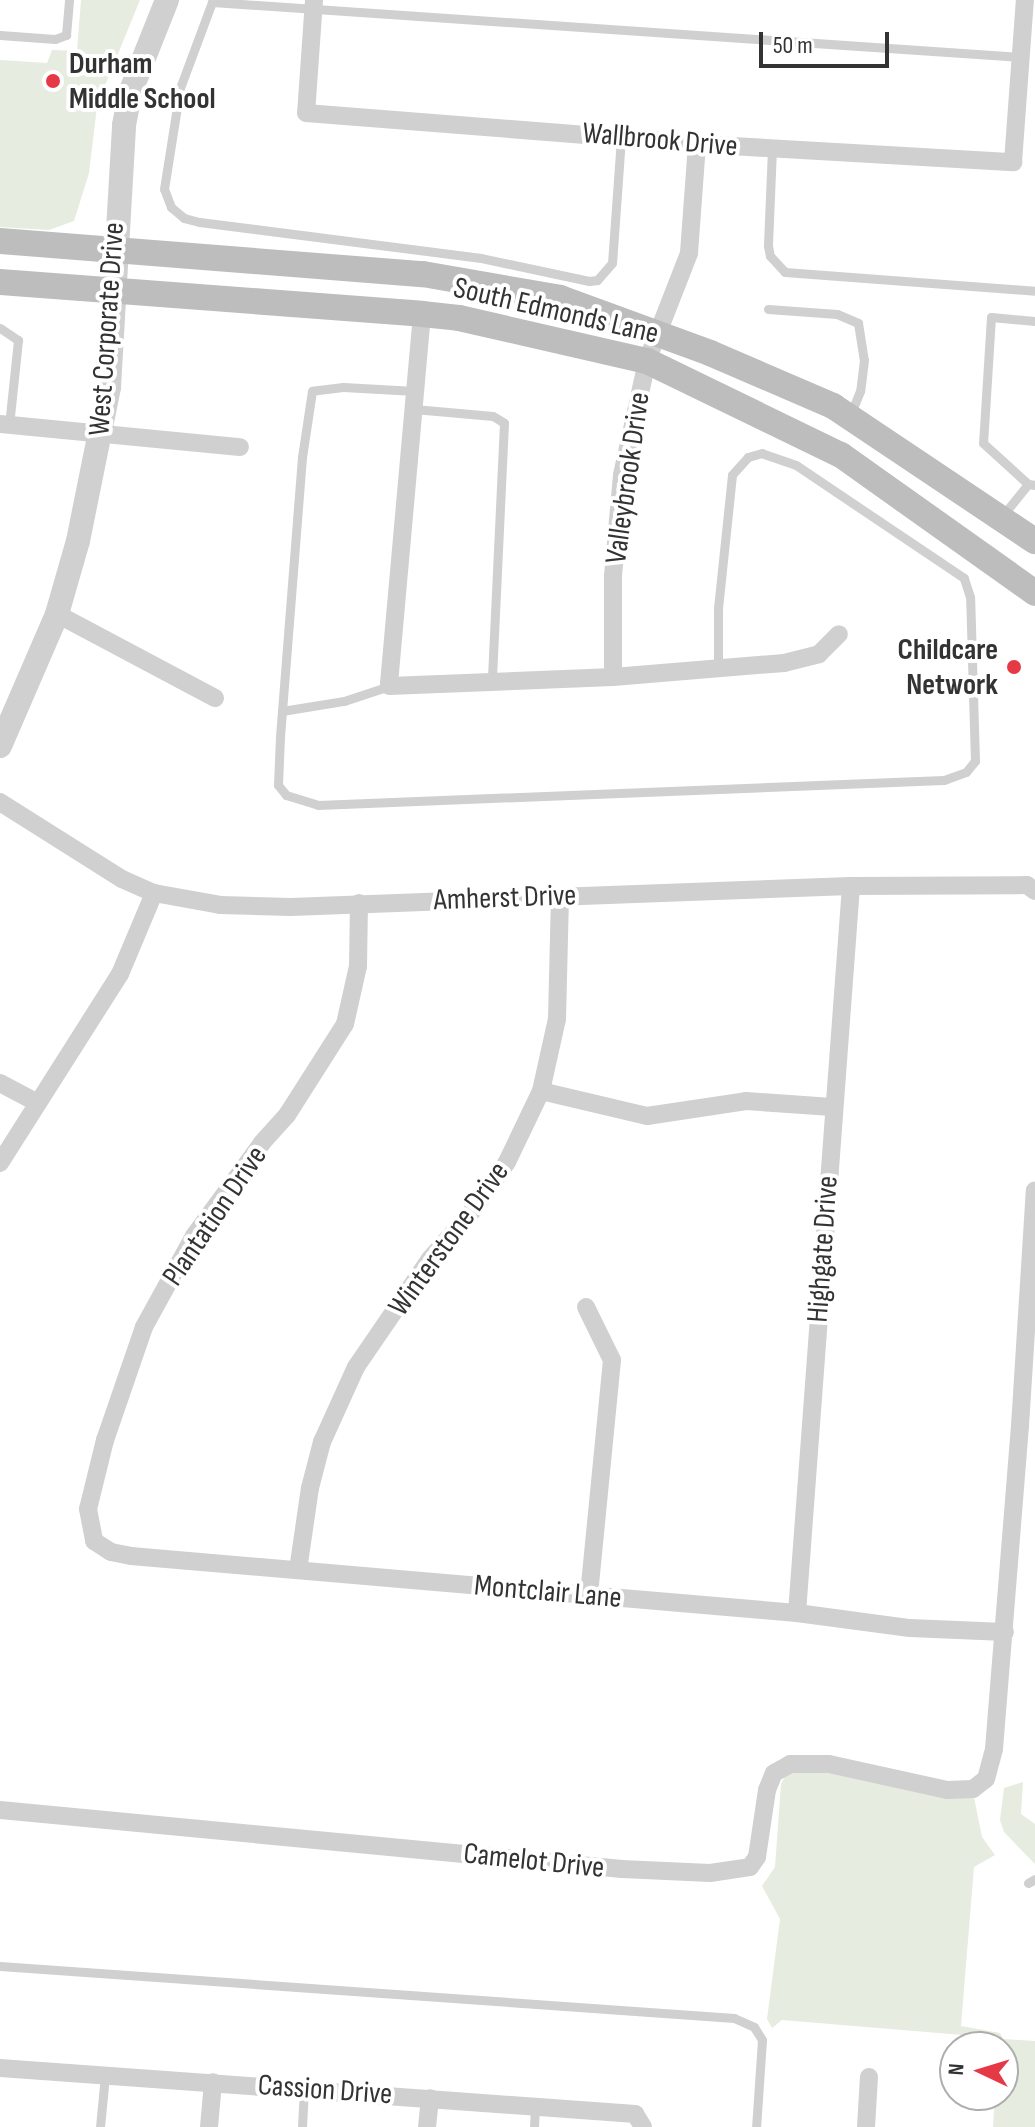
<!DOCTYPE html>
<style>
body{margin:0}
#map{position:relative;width:1035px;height:2127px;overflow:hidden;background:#fff;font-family:"Sofia Sans Condensed",sans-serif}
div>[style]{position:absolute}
.green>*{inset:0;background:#e6ecdf}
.service>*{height:9px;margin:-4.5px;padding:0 4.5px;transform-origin:4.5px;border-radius:4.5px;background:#d0d0d0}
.minor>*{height:18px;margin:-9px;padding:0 9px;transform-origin:9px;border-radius:9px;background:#d0d0d0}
.tertiary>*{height:24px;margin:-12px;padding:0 12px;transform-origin:12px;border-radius:12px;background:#d0d0d0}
.secondary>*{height:26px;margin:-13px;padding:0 13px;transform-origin:13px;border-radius:13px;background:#bdbdbd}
.dots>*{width:22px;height:22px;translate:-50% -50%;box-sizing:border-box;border:4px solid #fff;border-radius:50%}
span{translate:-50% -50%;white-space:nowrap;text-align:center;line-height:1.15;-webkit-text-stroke:8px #fff;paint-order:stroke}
.poi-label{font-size:30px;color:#333;font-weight:700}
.left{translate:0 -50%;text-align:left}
.right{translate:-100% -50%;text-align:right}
.street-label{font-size:30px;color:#333}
.north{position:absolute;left:939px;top:2031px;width:80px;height:80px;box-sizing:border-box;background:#fff;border:2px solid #adadad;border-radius:50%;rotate:274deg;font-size:22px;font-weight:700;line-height:32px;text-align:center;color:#333}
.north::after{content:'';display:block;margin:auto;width:28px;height:36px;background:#e63946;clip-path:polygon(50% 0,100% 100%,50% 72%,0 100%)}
.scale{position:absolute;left:759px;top:32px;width:130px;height:36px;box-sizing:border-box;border:4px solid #333;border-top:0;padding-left:10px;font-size:24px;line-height:28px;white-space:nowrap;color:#333;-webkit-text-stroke:6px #fff;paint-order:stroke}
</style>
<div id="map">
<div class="green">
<i style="clip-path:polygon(81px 0,140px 0,106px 83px,99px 90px,89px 173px,74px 221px,49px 230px,0 227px,0 60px,47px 63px,52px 50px,77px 51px)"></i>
<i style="clip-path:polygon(814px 1769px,974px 1797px,982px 1837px,995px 1855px,974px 1867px,961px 2026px,1000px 2033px,1003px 2039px,1035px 2041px,1035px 2127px,993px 2127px,995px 2095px,1003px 2095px,1003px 2047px,999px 2047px,999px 2038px,782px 2020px,772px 2028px,767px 2019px,780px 1919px,762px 1886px,775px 1867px,781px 1784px,785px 1776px,798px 1770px)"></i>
<i style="clip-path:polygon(1023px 1782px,1021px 1814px,1035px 1824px,1035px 1864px,1004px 1832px,1000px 1820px,1004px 1788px)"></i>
</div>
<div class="service">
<i style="left:0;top:35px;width:55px;rotate:4.2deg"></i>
<i style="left:55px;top:39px;width:12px;rotate:-20deg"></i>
<i style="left:66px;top:35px;width:35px;rotate:-85deg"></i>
<i style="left:621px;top:138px;width:125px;rotate:94.1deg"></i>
<i style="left:612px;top:263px;width:23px;rotate:131deg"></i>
<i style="left:597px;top:280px;width:8px;rotate:173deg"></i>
<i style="left:589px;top:281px;width:110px;rotate:-168deg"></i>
<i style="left:481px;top:258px;width:284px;rotate:-172.7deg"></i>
<i style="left:199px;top:222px;width:16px;rotate:-165deg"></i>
<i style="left:184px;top:218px;width:17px;rotate:-140deg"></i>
<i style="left:171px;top:207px;width:19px;rotate:-111deg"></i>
<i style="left:164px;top:189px;width:102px;rotate:-81deg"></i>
<i style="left:180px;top:88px;width:92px;rotate:-69.6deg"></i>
<i style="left:212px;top:2px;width:811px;rotate:3.89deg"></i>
<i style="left:772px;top:149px;width:97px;rotate:92.4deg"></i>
<i style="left:768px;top:246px;width:10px;rotate:79deg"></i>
<i style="left:770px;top:256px;width:22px;rotate:47deg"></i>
<i style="left:785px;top:272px;width:251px;rotate:4.3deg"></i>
<i style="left:768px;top:309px;width:69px;rotate:4.1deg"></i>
<i style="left:837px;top:314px;width:23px;rotate:23deg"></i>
<i style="left:858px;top:323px;width:37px;rotate:81deg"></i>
<i style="left:864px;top:360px;width:31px;rotate:97deg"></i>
<i style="left:860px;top:391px;width:27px;rotate:112deg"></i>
<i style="left:1035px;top:321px;width:44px;rotate:-174.8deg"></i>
<i style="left:991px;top:317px;width:126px;rotate:93.6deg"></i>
<i style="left:983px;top:443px;width:61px;rotate:42.3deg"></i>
<i style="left:1028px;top:484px;width:7px;rotate:8deg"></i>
<i style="left:0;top:328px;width:22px;rotate:34deg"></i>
<i style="left:18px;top:340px;width:85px;rotate:96deg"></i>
<i style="left:415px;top:391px;width:72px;rotate:-176.8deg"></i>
<i style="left:343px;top:387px;width:31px;rotate:173deg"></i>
<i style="left:312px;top:391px;width:67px;rotate:98.6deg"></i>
<i style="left:302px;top:457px;width:281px;rotate:94.5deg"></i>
<i style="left:280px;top:737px;width:48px;rotate:92.4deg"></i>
<i style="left:278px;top:785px;width:13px;rotate:51deg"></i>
<i style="left:286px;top:795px;width:34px;rotate:17deg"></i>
<i style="left:318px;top:805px;width:626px;rotate:-2.29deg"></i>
<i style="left:944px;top:780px;width:23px;rotate:-20deg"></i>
<i style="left:966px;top:772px;width:14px;rotate:-51deg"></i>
<i style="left:975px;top:761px;width:164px;rotate:-91.7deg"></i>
<i style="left:970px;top:597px;width:20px;rotate:-108deg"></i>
<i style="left:964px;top:578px;width:202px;rotate:-146.1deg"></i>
<i style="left:796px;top:465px;width:36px;rotate:-161deg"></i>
<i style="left:762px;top:453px;width:15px;rotate:164deg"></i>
<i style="left:748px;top:457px;width:24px;rotate:132deg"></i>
<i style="left:732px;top:475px;width:134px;rotate:96deg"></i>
<i style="left:718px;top:608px;width:60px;rotate:90deg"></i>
<i style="left:414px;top:409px;width:79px;rotate:5.1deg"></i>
<i style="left:493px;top:416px;width:13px;rotate:32deg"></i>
<i style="left:504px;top:423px;width:258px;rotate:92.7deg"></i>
<i style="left:1003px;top:515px;width:40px;rotate:-51deg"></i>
<i style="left:282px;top:711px;width:63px;rotate:-9.2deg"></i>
<i style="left:344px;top:701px;width:47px;rotate:-18.4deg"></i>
<i style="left:1028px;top:1883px;width:8px;rotate:-30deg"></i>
<i style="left:0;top:1966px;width:736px;rotate:4.05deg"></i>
<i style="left:734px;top:2018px;width:22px;rotate:24deg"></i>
<i style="left:754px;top:2027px;width:15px;rotate:58deg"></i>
<i style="left:762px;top:2040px;width:87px;rotate:93.9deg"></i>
<i style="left:100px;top:2127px;width:52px;rotate:-84.5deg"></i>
<i style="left:302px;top:2127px;width:38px;rotate:-87deg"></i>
<i style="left:534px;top:2127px;width:21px;rotate:-87deg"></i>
</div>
<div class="minor">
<i style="left:314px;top:0;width:113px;rotate:94deg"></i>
<i style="left:306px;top:113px;width:392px;rotate:4.5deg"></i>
<i style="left:697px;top:144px;width:317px;rotate:3.3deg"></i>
<i style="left:1013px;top:162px;width:162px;rotate:-85.8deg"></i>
<i style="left:422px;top:314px;width:373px;rotate:95.1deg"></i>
<i style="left:389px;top:686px;width:224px;rotate:-2.3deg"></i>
<i style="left:613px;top:677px;width:172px;rotate:-4.7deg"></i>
<i style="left:784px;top:663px;width:36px;rotate:-14deg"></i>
<i style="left:819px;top:654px;width:28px;rotate:-45deg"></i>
<i style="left:0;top:424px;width:241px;rotate:5.5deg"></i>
<i style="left:57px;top:614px;width:179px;rotate:28deg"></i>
<i style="left:613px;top:677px;width:101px;rotate:-90deg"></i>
<i style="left:613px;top:576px;width:101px;rotate:-84.9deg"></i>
<i style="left:622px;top:475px;width:117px;rotate:-77.6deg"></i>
<i style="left:647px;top:361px;width:116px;rotate:-68.7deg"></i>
<i style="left:689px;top:253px;width:109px;rotate:-85.8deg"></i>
<i style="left:0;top:802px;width:144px;rotate:32.3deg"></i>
<i style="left:122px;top:879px;width:35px;rotate:24deg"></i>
<i style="left:154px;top:893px;width:67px;rotate:10.3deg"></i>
<i style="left:220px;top:905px;width:71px;rotate:1.6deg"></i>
<i style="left:291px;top:907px;width:560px;rotate:-2.15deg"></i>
<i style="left:851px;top:886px;width:176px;rotate:-0.3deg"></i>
<i style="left:1027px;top:885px;width:10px;rotate:37deg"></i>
<i style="left:359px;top:903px;width:63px;rotate:90.9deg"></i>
<i style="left:358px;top:966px;width:59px;rotate:102.6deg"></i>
<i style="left:345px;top:1024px;width:108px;rotate:122.5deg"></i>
<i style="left:287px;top:1115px;width:38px;rotate:132deg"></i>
<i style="left:262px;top:1143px;width:115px;rotate:126.2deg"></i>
<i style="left:194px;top:1236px;width:104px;rotate:118.8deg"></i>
<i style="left:144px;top:1327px;width:120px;rotate:109deg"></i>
<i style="left:105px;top:1440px;width:71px;rotate:103.8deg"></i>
<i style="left:88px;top:1509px;width:33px;rotate:79deg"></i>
<i style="left:94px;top:1541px;width:20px;rotate:33deg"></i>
<i style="left:111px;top:1552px;width:20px;rotate:11deg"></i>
<i style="left:131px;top:1556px;width:668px;rotate:4.89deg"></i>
<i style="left:797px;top:1613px;width:114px;rotate:7.6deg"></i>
<i style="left:910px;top:1628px;width:95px;rotate:2.4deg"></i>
<i style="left:0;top:1083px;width:40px;rotate:28deg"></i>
<i style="left:541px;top:1091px;width:109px;rotate:13.3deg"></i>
<i style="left:647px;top:1116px;width:100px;rotate:-8.6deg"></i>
<i style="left:746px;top:1101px;width:86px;rotate:4deg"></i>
<i style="left:0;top:1163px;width:224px;rotate:-57.6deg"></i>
<i style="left:120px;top:974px;width:88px;rotate:-67.2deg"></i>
<i style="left:586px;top:1307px;width:59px;rotate:63.9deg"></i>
<i style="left:612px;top:1360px;width:237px;rotate:95.6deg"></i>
<i style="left:298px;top:1570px;width:83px;rotate:-81.7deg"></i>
<i style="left:310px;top:1488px;width:48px;rotate:-75.4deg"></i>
<i style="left:322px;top:1442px;width:82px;rotate:-65.6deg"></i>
<i style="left:356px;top:1367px;width:131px;rotate:-55.6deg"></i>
<i style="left:430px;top:1259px;width:67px;rotate:-48.7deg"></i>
<i style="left:474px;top:1209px;width:57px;rotate:-54.9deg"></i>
<i style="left:507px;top:1162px;width:79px;rotate:-64.4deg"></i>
<i style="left:541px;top:1091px;width:74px;rotate:-77.5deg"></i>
<i style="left:557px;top:1019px;width:122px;rotate:-88.6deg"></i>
<i style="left:797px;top:1613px;width:729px;rotate:-85.75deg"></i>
<i style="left:0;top:1810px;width:625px;rotate:5.42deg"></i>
<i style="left:622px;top:1869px;width:88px;rotate:2.6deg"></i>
<i style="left:710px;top:1873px;width:40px;rotate:-8.5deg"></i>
<i style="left:750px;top:1867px;width:12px;rotate:-55deg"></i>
<i style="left:757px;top:1857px;width:68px;rotate:-81.5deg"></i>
<i style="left:767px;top:1790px;width:18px;rotate:-68deg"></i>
<i style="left:774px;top:1773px;width:18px;rotate:-29deg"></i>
<i style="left:790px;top:1764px;width:39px"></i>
<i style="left:829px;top:1764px;width:121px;rotate:12.4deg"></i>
<i style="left:947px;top:1790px;width:26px;rotate:-2deg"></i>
<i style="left:973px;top:1789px;width:16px;rotate:-38deg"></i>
<i style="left:986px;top:1779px;width:31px;rotate:-75deg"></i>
<i style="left:994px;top:1749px;width:324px;rotate:-85.4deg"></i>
<i style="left:1020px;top:1426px;width:236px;rotate:-86.4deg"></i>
<i style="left:0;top:2068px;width:637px;rotate:4.14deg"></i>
<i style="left:635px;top:2114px;width:15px;rotate:58deg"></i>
<i style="left:209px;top:2127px;width:45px;rotate:-84.9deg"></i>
<i style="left:427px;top:2127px;width:29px;rotate:-84deg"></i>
<i style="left:866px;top:2127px;width:50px;rotate:-86.6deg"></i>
</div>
<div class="tertiary">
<i style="left:0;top:746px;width:144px;rotate:-66.6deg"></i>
<i style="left:57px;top:614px;width:76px;rotate:-74deg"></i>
<i style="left:78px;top:541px;width:157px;rotate:-78.6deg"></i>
<i style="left:109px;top:387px;width:262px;rotate:-86.7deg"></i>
<i style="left:124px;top:125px;width:33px;rotate:-79deg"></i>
<i style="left:130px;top:93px;width:100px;rotate:-68.3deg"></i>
</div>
<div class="secondary">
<i style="left:0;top:241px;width:424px;rotate:4.5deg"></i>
<i style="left:423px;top:274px;width:139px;rotate:9.9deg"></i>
<i style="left:560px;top:298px;width:160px;rotate:20.1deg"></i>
<i style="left:710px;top:353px;width:134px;rotate:23.3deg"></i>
<i style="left:833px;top:406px;width:243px;rotate:33.8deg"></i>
<i style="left:0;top:282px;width:423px;rotate:4.3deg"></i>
<i style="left:422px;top:314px;width:37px;rotate:6deg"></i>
<i style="left:459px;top:318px;width:193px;rotate:12.9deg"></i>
<i style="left:647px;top:361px;width:216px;rotate:25.9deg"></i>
<i style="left:841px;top:455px;width:238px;rotate:35.4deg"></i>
</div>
<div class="dots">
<i style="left:53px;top:81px;background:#e63946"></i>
<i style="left:1014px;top:667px;background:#e63946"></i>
</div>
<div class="poi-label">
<span class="left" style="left:69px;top:81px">Durham<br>Middle School</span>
<span class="right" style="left:998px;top:667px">Childcare<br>Network</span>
</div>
<div class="street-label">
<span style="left:660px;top:140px;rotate:5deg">Wallbrook Drive</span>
<span style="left:556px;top:311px;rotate:13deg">South Edmonds Lane</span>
<span style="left:107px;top:329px;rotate:-86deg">West Corporate Drive</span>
<span style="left:628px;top:478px;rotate:-82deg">Valleybrook Drive</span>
<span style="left:505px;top:898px;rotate:-2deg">Amherst Drive</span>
<span style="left:215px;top:1216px;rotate:-56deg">Plantation Drive</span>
<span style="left:449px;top:1239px;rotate:-54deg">Winterstone Drive</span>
<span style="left:823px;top:1249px;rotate:-86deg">Highgate Drive</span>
<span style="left:548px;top:1592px;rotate:5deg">Montclair Lane</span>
<span style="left:534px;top:1861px;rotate:6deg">Camelot Drive</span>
<span style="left:325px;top:2090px;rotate:4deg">Cassion Drive</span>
</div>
<div class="north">N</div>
<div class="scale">50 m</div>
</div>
